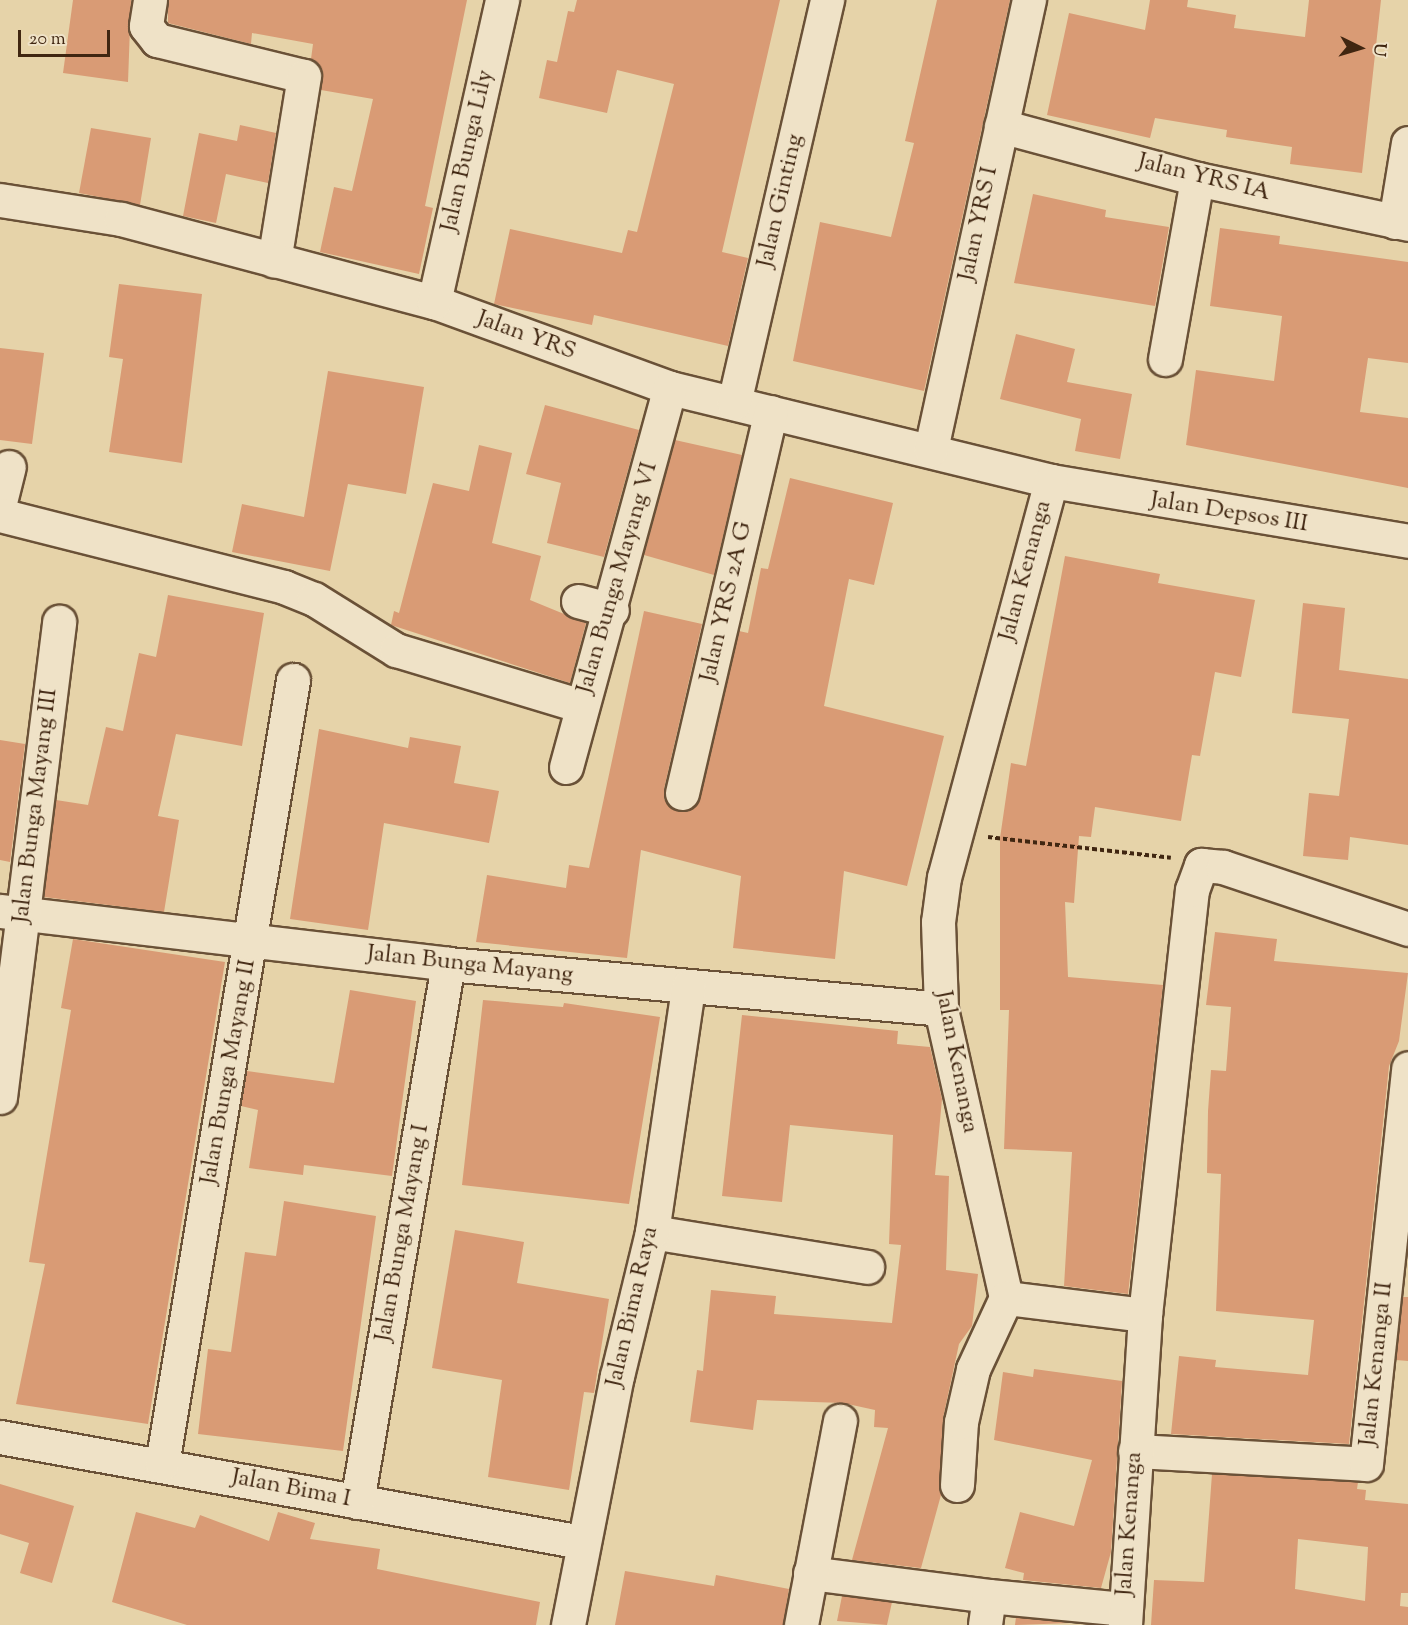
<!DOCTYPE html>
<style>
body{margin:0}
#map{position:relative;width:1408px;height:1625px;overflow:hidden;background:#e6d3a9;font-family:"Sorts Mill Goudy",serif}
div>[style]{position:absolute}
.building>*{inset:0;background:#d99b75}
.path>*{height:4px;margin-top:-2px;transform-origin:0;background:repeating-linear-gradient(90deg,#402611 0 4.5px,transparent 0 7.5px)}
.roads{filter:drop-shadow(2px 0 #6a5137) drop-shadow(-2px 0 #6a5137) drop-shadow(0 2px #6a5137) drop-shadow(0 -2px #6a5137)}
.minor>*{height:33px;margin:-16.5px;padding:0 16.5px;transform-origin:16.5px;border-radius:16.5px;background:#efe2c7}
span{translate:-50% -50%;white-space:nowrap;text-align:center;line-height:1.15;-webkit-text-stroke:4.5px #efe2c7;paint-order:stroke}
.street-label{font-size:24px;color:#402611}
.north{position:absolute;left:1330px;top:18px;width:60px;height:60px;-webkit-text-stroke:4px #efe2c7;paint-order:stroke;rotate:95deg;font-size:16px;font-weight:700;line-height:24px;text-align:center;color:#402611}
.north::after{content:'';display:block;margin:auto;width:21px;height:27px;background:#402611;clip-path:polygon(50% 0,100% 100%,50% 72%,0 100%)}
.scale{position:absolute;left:18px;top:30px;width:92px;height:27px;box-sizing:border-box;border:3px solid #402611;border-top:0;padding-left:8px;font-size:18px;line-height:21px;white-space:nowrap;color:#402611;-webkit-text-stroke:4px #efe2c7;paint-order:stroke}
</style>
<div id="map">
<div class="building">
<i style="clip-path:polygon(73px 0,131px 0,128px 82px,63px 73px)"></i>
<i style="clip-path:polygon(168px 0,467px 0,425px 206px,433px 208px,419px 274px,320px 252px,334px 187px,352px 191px,373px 99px,321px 90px,322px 70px,311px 59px,313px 44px,252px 33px,251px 44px,168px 23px)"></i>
<i style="clip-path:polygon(577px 0,780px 0,722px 252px,748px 258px,728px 346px,594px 315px,592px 325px,494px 304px,510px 229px,622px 253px,628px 230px,637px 232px,674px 84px,617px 70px,607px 113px,539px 98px,547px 60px,557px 62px,568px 11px,574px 12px)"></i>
<i style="clip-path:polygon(937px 0,1010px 0,924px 391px,793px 361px,820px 222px,891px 237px,914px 143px,905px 141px)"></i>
<i style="clip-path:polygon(1150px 0,1188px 0,1187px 7px,1236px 15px,1234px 28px,1305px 37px,1309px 0,1381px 0,1362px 173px,1290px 164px,1292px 147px,1226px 137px,1227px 130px,1155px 118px,1150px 138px,1047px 115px,1069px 13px,1145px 30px)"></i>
<i style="clip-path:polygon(240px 125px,276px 133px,268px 183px,226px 174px,216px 223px,183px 216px,199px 133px,237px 141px)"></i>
<i style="clip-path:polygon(91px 128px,151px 138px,140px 205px,79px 193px)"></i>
<i style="clip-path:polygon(1033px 194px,1106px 210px,1105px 217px,1169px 227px,1155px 306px,1014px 283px)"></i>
<i style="clip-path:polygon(1220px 228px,1280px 236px,1279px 244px,1408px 262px,1408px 363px,1368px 358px,1360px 412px,1408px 418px,1408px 488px,1186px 445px,1196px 370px,1274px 381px,1282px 316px,1210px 306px)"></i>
<i style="clip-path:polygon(119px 284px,202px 294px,182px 463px,109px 452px,123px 359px,109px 357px)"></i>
<i style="clip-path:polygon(1016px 334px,1075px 349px,1067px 382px,1132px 394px,1120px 459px,1075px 451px,1081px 419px,1000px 399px)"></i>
<i style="clip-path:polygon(0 348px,44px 353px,32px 444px,0 440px)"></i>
<i style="clip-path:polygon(328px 371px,424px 387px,406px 494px,348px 484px,330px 571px,232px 552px,242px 504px,304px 517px)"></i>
<i style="clip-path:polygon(545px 405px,639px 430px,604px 557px,547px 543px,561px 483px,526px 474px)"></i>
<i style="clip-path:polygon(675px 440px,742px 455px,714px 575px,644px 555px)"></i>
<i style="clip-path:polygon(479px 445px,512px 453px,492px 543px,541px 556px,530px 600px,586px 623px,570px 683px,391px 625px,394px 611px,399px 613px,433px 483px,469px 491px)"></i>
<i style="clip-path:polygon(790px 478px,893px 503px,874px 585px,849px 579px,824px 706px,944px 736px,907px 886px,844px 871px,835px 959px,733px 948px,741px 876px,641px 850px,627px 958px,476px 942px,487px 875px,566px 888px,569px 865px,589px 868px,644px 611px,702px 624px,664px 789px,664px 799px,677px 811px,696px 805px,739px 631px,748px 633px,761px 568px,768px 569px)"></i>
<i style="clip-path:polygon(1065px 556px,1160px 574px,1158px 583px,1255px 600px,1241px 677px,1215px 672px,1200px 756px,1192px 755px,1181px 821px,1095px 807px,1091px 837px,1079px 836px,1074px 903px,1065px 902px,1068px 977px,1163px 985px,1128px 1294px,1064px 1286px,1072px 1152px,1004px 1149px,1009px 1010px,1000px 1010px,1000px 838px,1011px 763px,1026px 766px)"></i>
<i style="clip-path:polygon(168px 595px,264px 613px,242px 746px,176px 734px,158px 816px,179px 820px,164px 912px,44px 897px,56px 800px,88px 805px,106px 727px,123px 731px,139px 653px,156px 657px)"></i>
<i style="clip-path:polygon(1303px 603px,1345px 608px,1339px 670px,1408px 679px,1408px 845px,1350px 837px,1348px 860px,1303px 856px,1309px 793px,1339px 796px,1349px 719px,1292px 713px)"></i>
<i style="clip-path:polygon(319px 729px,408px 748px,410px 737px,461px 746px,454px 783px,499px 791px,489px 843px,384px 823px,368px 930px,290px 919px)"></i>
<i style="clip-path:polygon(0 740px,25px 744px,10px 862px,0 860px)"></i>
<i style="clip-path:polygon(1215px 932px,1277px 939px,1274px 961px,1408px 973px,1399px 1041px,1389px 1066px,1349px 1444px,1171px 1434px,1179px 1356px,1216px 1360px,1215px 1367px,1308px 1375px,1314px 1320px,1216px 1311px,1221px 1174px,1207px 1173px,1208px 1111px,1211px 1070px,1226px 1071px,1231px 1007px,1206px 1005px)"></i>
<i style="clip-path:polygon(73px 939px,225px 962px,148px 1424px,16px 1404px,45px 1264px,29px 1262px,71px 1010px,61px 1008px)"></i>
<i style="clip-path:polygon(350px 990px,416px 1001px,392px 1176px,304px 1165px,303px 1175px,249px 1168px,258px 1110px,241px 1106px,247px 1071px,334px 1083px)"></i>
<i style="clip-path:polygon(483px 1000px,563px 1007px,564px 1003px,660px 1017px,629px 1204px,462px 1185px)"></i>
<i style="clip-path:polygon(742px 1015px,898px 1031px,897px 1044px,930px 1047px,942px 1099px,935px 1175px,949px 1176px,946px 1270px,978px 1274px,972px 1326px,959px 1344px,943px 1418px,941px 1495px,921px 1568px,852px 1560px,888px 1428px,874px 1427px,875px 1410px,843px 1403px,757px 1400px,753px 1430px,690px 1422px,697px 1370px,703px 1371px,711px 1290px,776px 1296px,774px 1314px,892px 1323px,901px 1245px,889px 1244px,893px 1135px,790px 1125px,782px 1202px,722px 1196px)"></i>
<i style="clip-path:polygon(284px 1201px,376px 1216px,343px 1451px,198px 1434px,208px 1349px,231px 1352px,245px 1252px,276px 1256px)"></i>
<i style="clip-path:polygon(455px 1230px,524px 1242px,517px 1283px,609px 1299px,594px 1393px,584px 1392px,569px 1490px,488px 1477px,502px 1380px,432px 1368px)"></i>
<i style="clip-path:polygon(1403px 1297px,1408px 1297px,1408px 1361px,1396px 1360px)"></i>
<i style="clip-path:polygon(1034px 1369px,1122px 1381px,1111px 1552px,1101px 1588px,1023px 1580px,1024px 1573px,1005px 1568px,1020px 1512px,1074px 1526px,1092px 1460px,994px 1440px,1003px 1372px,1033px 1377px)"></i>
<i style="clip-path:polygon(evenodd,1212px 1474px,1358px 1482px,1357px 1489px,1366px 1490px,1365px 1500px,1408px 1504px,1408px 1593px,1401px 1593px,1400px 1606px,1408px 1607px,1408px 1625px,1151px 1625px,1154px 1580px,1204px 1582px,1212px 1474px,1298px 1539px,1368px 1547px,1365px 1601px,1295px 1589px,1298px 1539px)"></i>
<i style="clip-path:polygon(0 1484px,74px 1506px,52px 1583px,20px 1573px,29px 1543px,0 1534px)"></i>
<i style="clip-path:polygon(136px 1512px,195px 1528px,200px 1515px,269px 1541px,278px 1512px,315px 1523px,310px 1539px,380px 1549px,377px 1569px,540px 1602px,536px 1625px,187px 1625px,112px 1602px)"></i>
<i style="clip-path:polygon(625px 1571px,714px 1586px,716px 1575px,789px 1589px,783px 1625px,615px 1625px)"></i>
<i style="clip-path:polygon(842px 1596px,892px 1602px,887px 1625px,837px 1621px)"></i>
<i style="clip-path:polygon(1016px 1617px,1071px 1623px,1015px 1625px)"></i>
</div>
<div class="path">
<i style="left:988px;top:837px;width:184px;rotate:6.5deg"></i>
</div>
<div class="roads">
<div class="minor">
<i style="left:150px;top:0;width:26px;rotate:99deg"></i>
<i style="left:146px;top:26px;width:18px;rotate:52deg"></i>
<i style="left:157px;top:40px;width:151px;rotate:13.8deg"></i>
<i style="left:304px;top:76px;width:187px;rotate:99.2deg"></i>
<i style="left:1001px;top:126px;width:203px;rotate:15.1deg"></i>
<i style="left:1197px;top:179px;width:216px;rotate:12deg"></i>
<i style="left:0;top:200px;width:122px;rotate:8.9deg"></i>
<i style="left:121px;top:219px;width:324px;rotate:14.9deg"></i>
<i style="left:434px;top:302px;width:251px;rotate:20deg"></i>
<i style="left:670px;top:388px;width:392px;rotate:13.7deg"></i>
<i style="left:1051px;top:481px;width:362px;rotate:9.5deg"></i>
<i style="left:1395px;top:222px;width:80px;rotate:-80.7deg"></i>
<i style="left:434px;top:302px;width:310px;rotate:-77.3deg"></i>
<i style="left:1165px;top:359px;width:183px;rotate:-79.9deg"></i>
<i style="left:734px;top:403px;width:414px;rotate:-77deg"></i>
<i style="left:931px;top:449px;width:460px;rotate:-77.7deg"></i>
<i style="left:1051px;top:481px;width:410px;rotate:105.1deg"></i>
<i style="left:944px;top:877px;width:45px;rotate:97.6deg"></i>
<i style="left:938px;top:922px;width:87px;rotate:88deg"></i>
<i style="left:941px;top:1009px;width:296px;rotate:77.3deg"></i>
<i style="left:1006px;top:1298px;width:140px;rotate:7deg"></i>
<i style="left:0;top:502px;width:36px;rotate:-76deg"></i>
<i style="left:0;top:515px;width:293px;rotate:14.2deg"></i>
<i style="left:284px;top:587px;width:32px;rotate:22deg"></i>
<i style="left:314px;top:599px;width:97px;rotate:31.9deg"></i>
<i style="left:396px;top:650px;width:193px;rotate:16.8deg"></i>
<i style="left:578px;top:601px;width:35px;rotate:15deg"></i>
<i style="left:566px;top:767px;width:393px;rotate:-74.7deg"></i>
<i style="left:682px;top:793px;width:391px;rotate:-76.9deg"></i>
<i style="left:0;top:911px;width:451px;rotate:6.7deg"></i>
<i style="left:448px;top:964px;width:495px;rotate:5.2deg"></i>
<i style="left:0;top:1097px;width:479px;rotate:-82.9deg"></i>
<i style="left:652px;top:1232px;width:218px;rotate:9.2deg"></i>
<i style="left:0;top:1437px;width:591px;rotate:10.23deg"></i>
<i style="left:1135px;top:1451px;width:231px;rotate:3.2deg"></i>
<i style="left:1366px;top:1464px;width:398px;rotate:-83.9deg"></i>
<i style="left:162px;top:1464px;width:795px;rotate:-80.51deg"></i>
<i style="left:957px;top:1485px;width:63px;rotate:-86.4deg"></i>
<i style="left:961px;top:1422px;width:54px;rotate:-77.2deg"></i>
<i style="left:973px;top:1369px;width:78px;rotate:-65.1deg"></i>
<i style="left:357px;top:1502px;width:546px;rotate:-80.4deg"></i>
<i style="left:810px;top:1573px;width:180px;rotate:7.3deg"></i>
<i style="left:989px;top:1596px;width:29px;rotate:98deg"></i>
<i style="left:989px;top:1596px;width:137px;rotate:5.5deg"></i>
<i style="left:568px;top:1625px;width:254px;rotate:-78.9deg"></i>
<i style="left:617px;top:1376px;width:148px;rotate:-76.3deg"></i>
<i style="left:652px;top:1232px;width:248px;rotate:-81.6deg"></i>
<i style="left:801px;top:1625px;width:208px;rotate:-79.2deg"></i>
<i style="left:1125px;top:1625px;width:311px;rotate:-86.3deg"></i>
<i style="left:1145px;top:1315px;width:428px;rotate:-83.7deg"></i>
<i style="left:1192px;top:890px;width:27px;rotate:-70deg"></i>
<i style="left:1201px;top:865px;width:22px;rotate:5deg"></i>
<i style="left:1223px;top:867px;width:195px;rotate:18.5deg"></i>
</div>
</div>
<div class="street-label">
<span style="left:468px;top:151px;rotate:-77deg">Jalan Bunga Lily</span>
<span style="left:1204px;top:178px;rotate:14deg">Jalan YRS IA</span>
<span style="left:781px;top:201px;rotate:-77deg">Jalan Ginting</span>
<span style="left:979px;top:224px;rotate:-78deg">Jalan YRS I</span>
<span style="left:526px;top:336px;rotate:20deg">Jalan YRS</span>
<span style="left:1229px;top:513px;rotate:9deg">Jalan Depsos III</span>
<span style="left:1026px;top:571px;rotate:-75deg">Jalan Kenanga</span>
<span style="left:618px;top:578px;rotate:-74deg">Jalan Bunga Mayang VI</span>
<span style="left:727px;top:602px;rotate:-77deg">Jalan YRS 2A G</span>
<span style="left:36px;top:806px;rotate:-83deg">Jalan Bunga Mayang III</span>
<span style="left:470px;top:965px;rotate:6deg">Jalan Bunga Mayang</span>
<span style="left:956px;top:1062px;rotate:79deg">Jalan Kenanga</span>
<span style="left:229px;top:1072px;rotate:-80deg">Jalan Bunga Mayang II</span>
<span style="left:403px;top:1233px;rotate:-80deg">Jalan Bunga Mayang I</span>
<span style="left:633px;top:1307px;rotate:-77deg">Jalan Bima Raya</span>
<span style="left:1377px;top:1364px;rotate:-84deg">Jalan Kenanga II</span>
<span style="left:291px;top:1489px;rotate:11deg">Jalan Bima I</span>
<span style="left:1130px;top:1524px;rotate:-86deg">Jalan Kenanga</span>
</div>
<div class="north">U</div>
<div class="scale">20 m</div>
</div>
